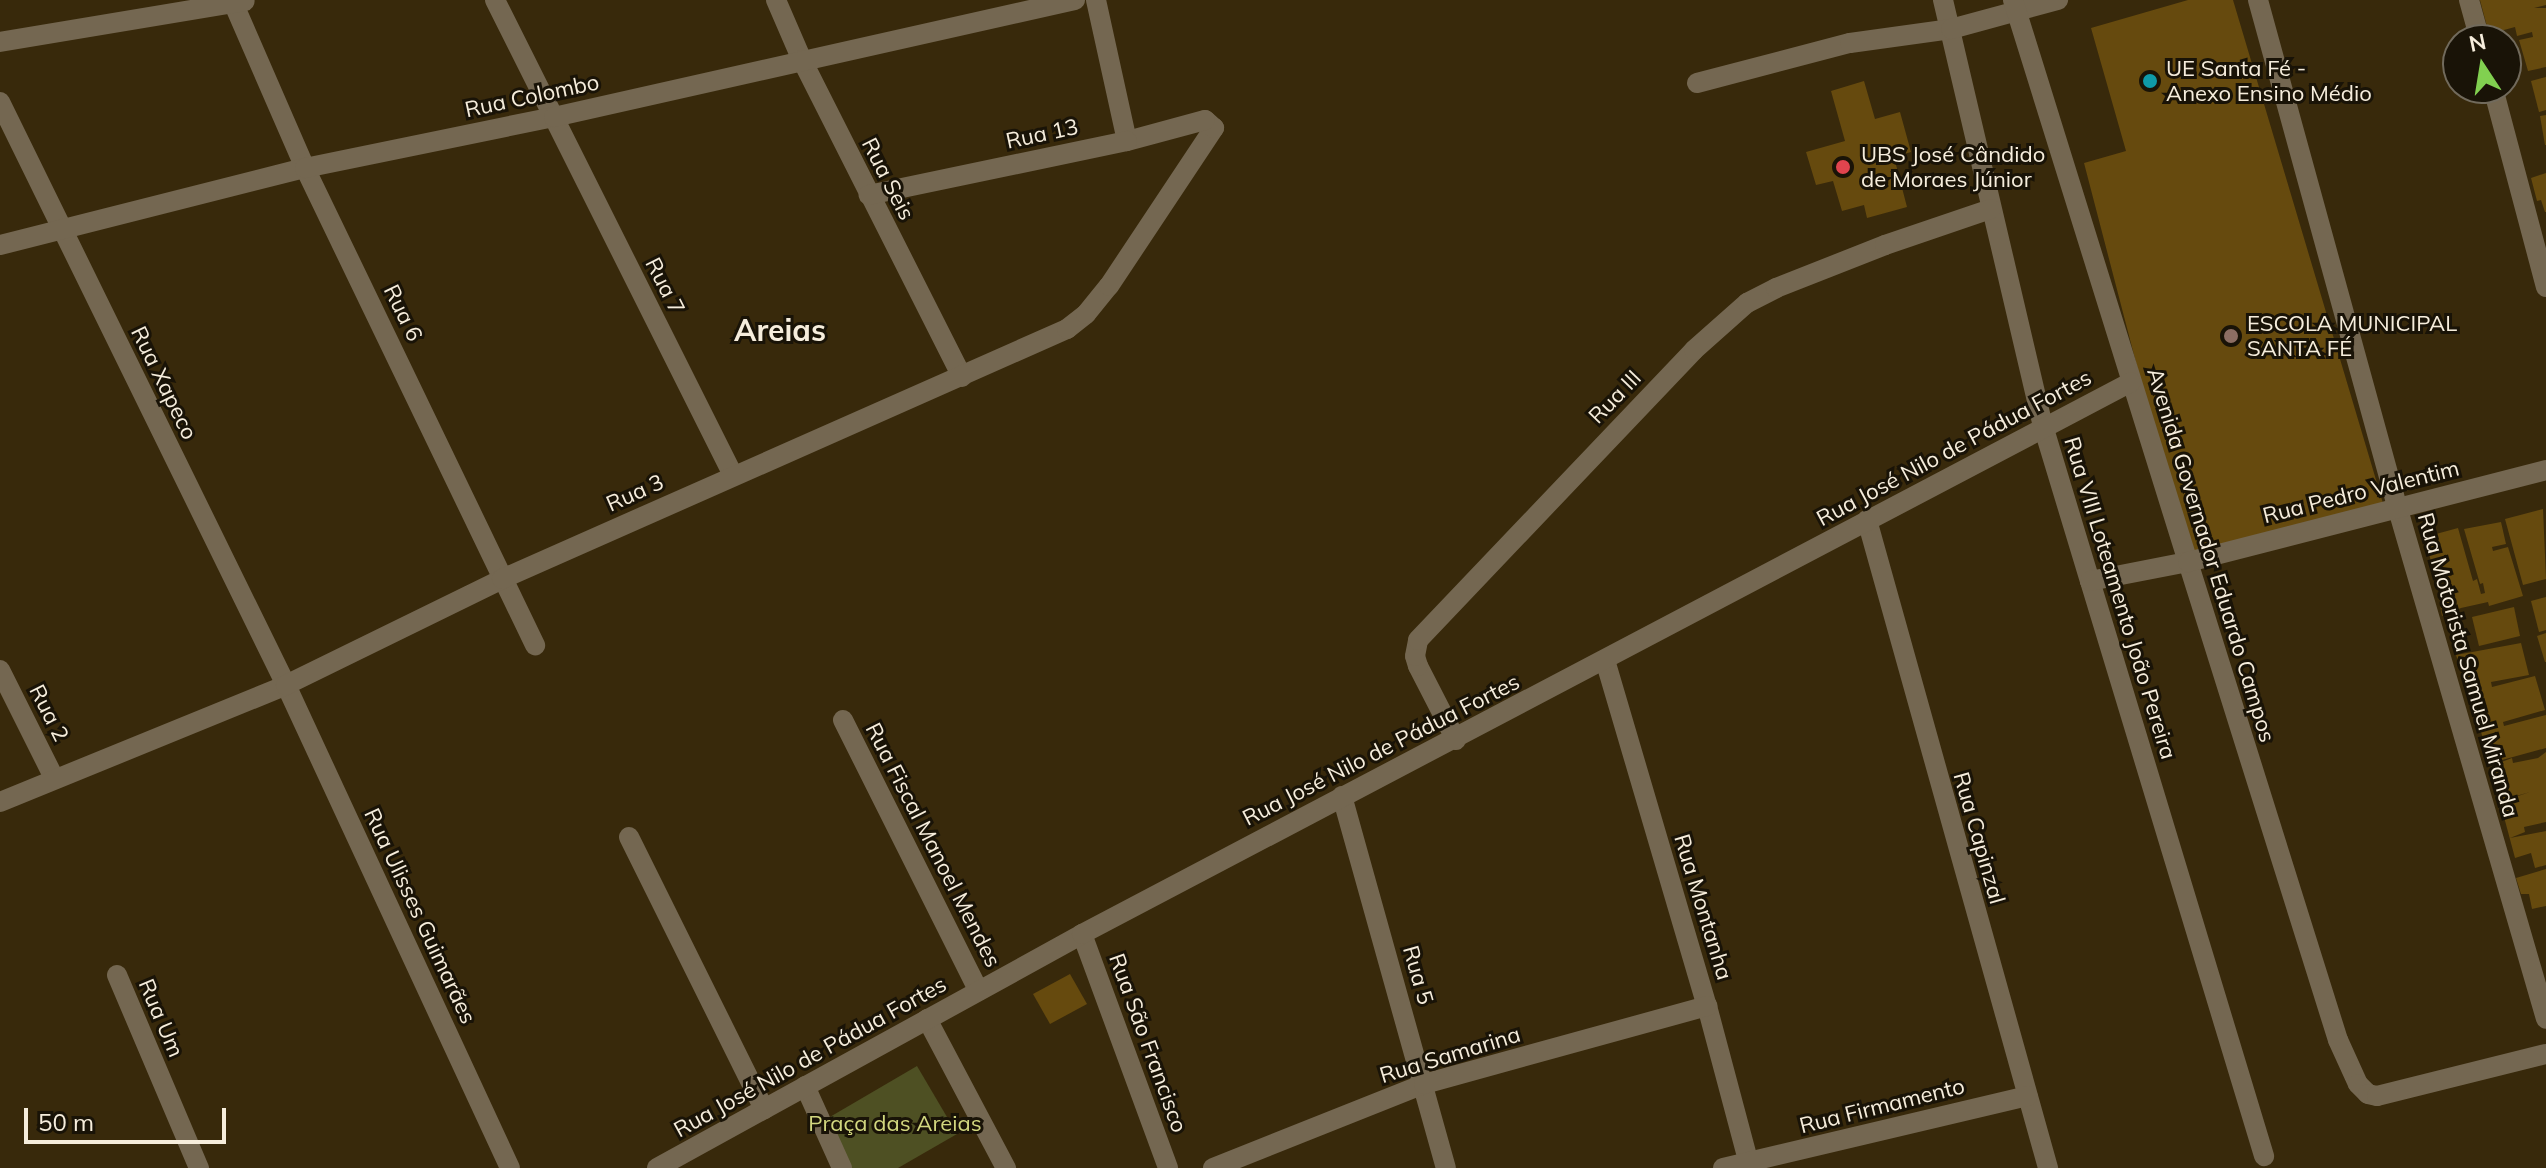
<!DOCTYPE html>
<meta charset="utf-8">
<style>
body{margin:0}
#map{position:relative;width:2546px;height:1168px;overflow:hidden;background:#38290b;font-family:Mulish,sans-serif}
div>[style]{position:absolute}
.green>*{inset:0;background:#4e5023}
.building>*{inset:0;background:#664a0e}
.minor>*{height:20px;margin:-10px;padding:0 10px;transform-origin:10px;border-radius:10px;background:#746751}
.tertiary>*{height:20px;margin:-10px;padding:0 10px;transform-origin:10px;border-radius:10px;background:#746751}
.dots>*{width:22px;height:22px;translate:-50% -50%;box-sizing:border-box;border:4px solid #191307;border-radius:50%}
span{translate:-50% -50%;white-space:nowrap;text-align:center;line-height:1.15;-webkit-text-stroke:6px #191307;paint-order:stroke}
.poi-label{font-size:22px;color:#f6eddc}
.left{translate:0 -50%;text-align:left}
.street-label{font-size:22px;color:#f6eddc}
.park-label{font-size:22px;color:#d2d77f}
.district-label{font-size:30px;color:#f6eddc;font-weight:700}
.north{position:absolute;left:2442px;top:24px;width:80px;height:80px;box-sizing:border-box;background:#191307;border:2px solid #716a5c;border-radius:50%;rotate:348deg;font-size:22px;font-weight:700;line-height:32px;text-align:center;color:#f6eddc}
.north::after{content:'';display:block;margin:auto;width:28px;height:36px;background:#81d050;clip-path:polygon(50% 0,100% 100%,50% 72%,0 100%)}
.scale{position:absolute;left:24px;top:1108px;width:202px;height:36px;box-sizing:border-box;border:4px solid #f6eddc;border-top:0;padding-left:10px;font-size:24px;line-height:28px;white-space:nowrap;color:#f6eddc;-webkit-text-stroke:6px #191307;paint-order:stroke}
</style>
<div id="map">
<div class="green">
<i style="clip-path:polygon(917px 1066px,957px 1134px,898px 1168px,850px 1168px,823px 1121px)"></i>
</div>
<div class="building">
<i style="clip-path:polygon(2188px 0,2233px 0,2385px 510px,2188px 562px,2084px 163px,2126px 151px,2091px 28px)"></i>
<i style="clip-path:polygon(2480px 0,2546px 0,2546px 5px,2534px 8px,2546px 8px,2546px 67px,2528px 71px,2519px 40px,2533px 37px,2532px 32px,2517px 36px,2515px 27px,2489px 34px)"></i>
<i style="clip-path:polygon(2546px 77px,2546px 110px,2539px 112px,2531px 81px)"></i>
<i style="clip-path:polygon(1864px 81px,1875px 119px,1900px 112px,1911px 152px,1894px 157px,1907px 207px,1867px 218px,1864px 205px,1842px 211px,1833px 181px,1816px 185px,1806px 152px,1845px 141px,1831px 91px)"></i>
<i style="clip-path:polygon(2546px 115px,2546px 145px,2545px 145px,2540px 116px)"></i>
<i style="clip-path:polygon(2546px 173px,2546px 212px,2545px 212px,2541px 200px,2537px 201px,2531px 178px)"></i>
<i style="clip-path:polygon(2543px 509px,2546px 579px,2523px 585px,2505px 519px)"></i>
<i style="clip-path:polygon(2501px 522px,2506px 544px,2492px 547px,2493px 551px,2508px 547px,2523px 596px,2489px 606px,2488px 602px,2461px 608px,2442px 616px,2438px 595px,2446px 592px,2438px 564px,2432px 566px,2425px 537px,2458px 528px,2473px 581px,2477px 579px,2481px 594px,2485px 593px,2483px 583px,2480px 584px,2464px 529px)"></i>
<i style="clip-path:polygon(2546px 597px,2546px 630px,2539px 632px,2531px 601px)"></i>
<i style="clip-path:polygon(2514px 607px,2520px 636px,2479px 646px,2472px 617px)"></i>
<i style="clip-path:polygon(2546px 633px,2546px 662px,2545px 662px,2537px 636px)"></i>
<i style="clip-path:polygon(2521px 643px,2529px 675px,2491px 682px,2492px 687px,2535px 676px,2545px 710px,2503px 722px,2504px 726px,2546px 715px,2546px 748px,2491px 763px,2456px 655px)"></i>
<i style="clip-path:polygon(2546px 752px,2546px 822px,2524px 827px,2525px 832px,2510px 838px,2546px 831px,2546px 865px,2535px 868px,2531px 853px,2515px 858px,2500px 802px,2530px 792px,2499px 801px,2491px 766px,2512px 758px,2513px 763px,2538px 758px)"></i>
<i style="clip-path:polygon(2546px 869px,2546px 906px,2532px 909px,2529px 894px,2521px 894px,2516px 878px)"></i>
<i style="clip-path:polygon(1070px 974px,1087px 1004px,1050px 1024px,1033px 994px)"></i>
</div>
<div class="minor">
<i style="left:232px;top:0;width:183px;rotate:66.5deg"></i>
<i style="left:305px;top:168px;width:530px;rotate:64.26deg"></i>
<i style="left:495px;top:0;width:531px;rotate:63.39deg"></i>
<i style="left:776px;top:0;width:65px;rotate:66.6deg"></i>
<i style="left:802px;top:60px;width:355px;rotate:63.2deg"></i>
<i style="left:1096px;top:0;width:144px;rotate:77.6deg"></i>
<i style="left:1943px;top:0;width:441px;rotate:76.8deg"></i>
<i style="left:2258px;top:0;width:525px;rotate:74.64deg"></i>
<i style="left:2397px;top:506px;width:534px;rotate:73.8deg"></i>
<i style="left:2469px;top:0;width:41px;rotate:74.6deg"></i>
<i style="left:0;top:42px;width:248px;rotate:-9.5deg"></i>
<i style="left:1697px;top:83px;width:158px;rotate:-14.7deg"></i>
<i style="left:1850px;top:43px;width:102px;rotate:-7.9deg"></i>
<i style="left:1951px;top:29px;width:111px;rotate:-15.2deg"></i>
<i style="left:2493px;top:88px;width:206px;rotate:75.1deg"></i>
<i style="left:0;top:102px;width:649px;rotate:63.87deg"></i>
<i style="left:286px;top:685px;width:532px;rotate:65.12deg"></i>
<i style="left:0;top:245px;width:315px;rotate:-14.2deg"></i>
<i style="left:305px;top:168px;width:254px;rotate:-11.6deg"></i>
<i style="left:554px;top:117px;width:534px;rotate:-12.66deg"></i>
<i style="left:1867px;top:520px;width:673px;rotate:74.39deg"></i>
<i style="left:2188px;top:562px;width:501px;rotate:72.58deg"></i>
<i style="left:2338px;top:1040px;width:48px;rotate:65.6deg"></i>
<i style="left:2358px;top:1084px;width:14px;rotate:45deg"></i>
<i style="left:2368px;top:1094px;width:9px;rotate:13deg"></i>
<i style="left:2377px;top:1096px;width:174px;rotate:-14deg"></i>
<i style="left:2090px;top:581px;width:601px;rotate:73.16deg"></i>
<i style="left:1605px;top:660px;width:361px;rotate:73.6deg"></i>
<i style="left:1707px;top:1006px;width:168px;rotate:75.1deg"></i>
<i style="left:0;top:670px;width:121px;rotate:63.4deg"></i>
<i style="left:843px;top:720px;width:303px;rotate:63.4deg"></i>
<i style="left:1456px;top:740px;width:83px;rotate:-117.2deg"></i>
<i style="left:1418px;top:666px;width:10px;rotate:-107deg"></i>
<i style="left:1415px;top:656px;width:16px;rotate:-79deg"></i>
<i style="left:1418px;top:640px;width:400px;rotate:-46.4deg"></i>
<i style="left:1694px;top:350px;width:71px;rotate:-41.6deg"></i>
<i style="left:1747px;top:303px;width:33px;rotate:-27deg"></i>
<i style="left:1776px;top:288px;width:117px;rotate:-21.5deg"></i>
<i style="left:1885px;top:245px;width:112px;rotate:-18.8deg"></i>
<i style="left:1342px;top:796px;width:386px;rotate:74.4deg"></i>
<i style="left:0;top:802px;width:309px;rotate:-22.2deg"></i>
<i style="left:286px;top:685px;width:241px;rotate:-26.1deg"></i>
<i style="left:502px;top:579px;width:618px;rotate:-23.87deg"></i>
<i style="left:1067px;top:329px;width:24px;rotate:-38deg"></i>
<i style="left:1086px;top:314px;width:36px;rotate:-51deg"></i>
<i style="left:1109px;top:286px;width:190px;rotate:-56.4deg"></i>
<i style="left:1214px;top:128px;width:12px;rotate:-138deg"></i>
<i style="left:1205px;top:120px;width:81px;rotate:164.9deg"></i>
<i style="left:1127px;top:141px;width:264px;rotate:168.2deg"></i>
<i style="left:629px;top:837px;width:304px;rotate:63.6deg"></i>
<i style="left:1082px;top:934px;width:249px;rotate:69.8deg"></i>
<i style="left:117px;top:975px;width:210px;rotate:67deg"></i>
<i style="left:927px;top:1019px;width:169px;rotate:62.1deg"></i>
<i style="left:805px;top:1086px;width:90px;rotate:65.7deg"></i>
<i style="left:1213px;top:1168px;width:227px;rotate:-21.7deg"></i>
<i style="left:1424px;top:1084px;width:294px;rotate:-15.4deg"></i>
<i style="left:1723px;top:1168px;width:313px;rotate:-13.3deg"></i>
</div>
<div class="tertiary">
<i style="left:2013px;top:0;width:589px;rotate:72.7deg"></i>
<i style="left:2044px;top:429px;width:159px;rotate:73.2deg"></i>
<i style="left:2090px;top:581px;width:100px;rotate:-11deg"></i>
<i style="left:2188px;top:562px;width:370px;rotate:-14.4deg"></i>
<i style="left:657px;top:1168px;width:485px;rotate:-28.8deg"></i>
<i style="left:1082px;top:934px;width:1185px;rotate:-27.75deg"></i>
</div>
<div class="dots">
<i style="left:2150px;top:81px;background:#0f9aa8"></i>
<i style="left:1843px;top:167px;background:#e0444e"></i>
<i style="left:2231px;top:336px;background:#8d6e63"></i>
</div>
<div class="poi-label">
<span class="left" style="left:2166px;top:81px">UE Santa Fé -<br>Anexo Ensino Médio</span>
<span class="left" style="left:1861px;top:167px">UBS José Cândido<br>de Moraes Júnior</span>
<span class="left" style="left:2247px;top:336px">ESCOLA MUNICIPAL<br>SANTA FÉ</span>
</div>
<div class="street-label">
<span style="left:532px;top:96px;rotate:-12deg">Rua Colombo</span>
<span style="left:1042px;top:134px;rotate:-12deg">Rua 13</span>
<span style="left:888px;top:179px;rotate:63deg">Rua Seis</span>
<span style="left:665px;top:286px;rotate:63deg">Rua 7</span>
<span style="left:403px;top:313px;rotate:64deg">Rua 6</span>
<span style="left:164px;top:383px;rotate:64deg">Rua Xapeco</span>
<span style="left:1615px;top:397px;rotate:-46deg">Rua III</span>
<span style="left:1954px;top:448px;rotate:-28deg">Rua José Nilo de Pádua Fortes</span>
<span style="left:2361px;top:492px;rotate:-14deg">Rua Pedro Valentim</span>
<span style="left:635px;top:493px;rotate:-24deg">Rua 3</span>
<span style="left:2211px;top:555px;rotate:73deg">Avenida Governador Eduardo Campos</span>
<span style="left:2120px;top:598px;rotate:73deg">Rua VIII Loteamento João Pereira</span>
<span style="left:2468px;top:665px;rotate:74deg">Rua Motorista Samuel Miranda</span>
<span style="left:49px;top:713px;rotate:63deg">Rua 2</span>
<span style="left:1381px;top:750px;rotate:-27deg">Rua José Nilo de Pádua Fortes</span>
<span style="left:1979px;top:838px;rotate:74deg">Rua Capinzal</span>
<span style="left:933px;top:845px;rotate:63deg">Rua Fiscal Manoel Mendes</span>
<span style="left:1703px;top:907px;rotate:73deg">Rua Montanha</span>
<span style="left:420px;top:916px;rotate:65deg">Rua Ulisses Guimarães</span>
<span style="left:1418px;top:975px;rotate:74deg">Rua 5</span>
<span style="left:161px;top:1018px;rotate:67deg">Rua Um</span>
<span style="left:1148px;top:1043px;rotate:70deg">Rua São Francisco</span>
<span style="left:1450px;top:1055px;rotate:-17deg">Rua Samarina</span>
<span style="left:810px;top:1057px;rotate:-29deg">Rua José Nilo de Pádua Fortes</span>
<span style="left:1882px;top:1106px;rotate:-14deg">Rua Firmamento</span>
</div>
<div class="park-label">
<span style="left:895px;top:1124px">Praça das Areias</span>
</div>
<div class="district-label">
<span style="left:780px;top:330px">Areias</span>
</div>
<div class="north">N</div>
<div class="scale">50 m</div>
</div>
